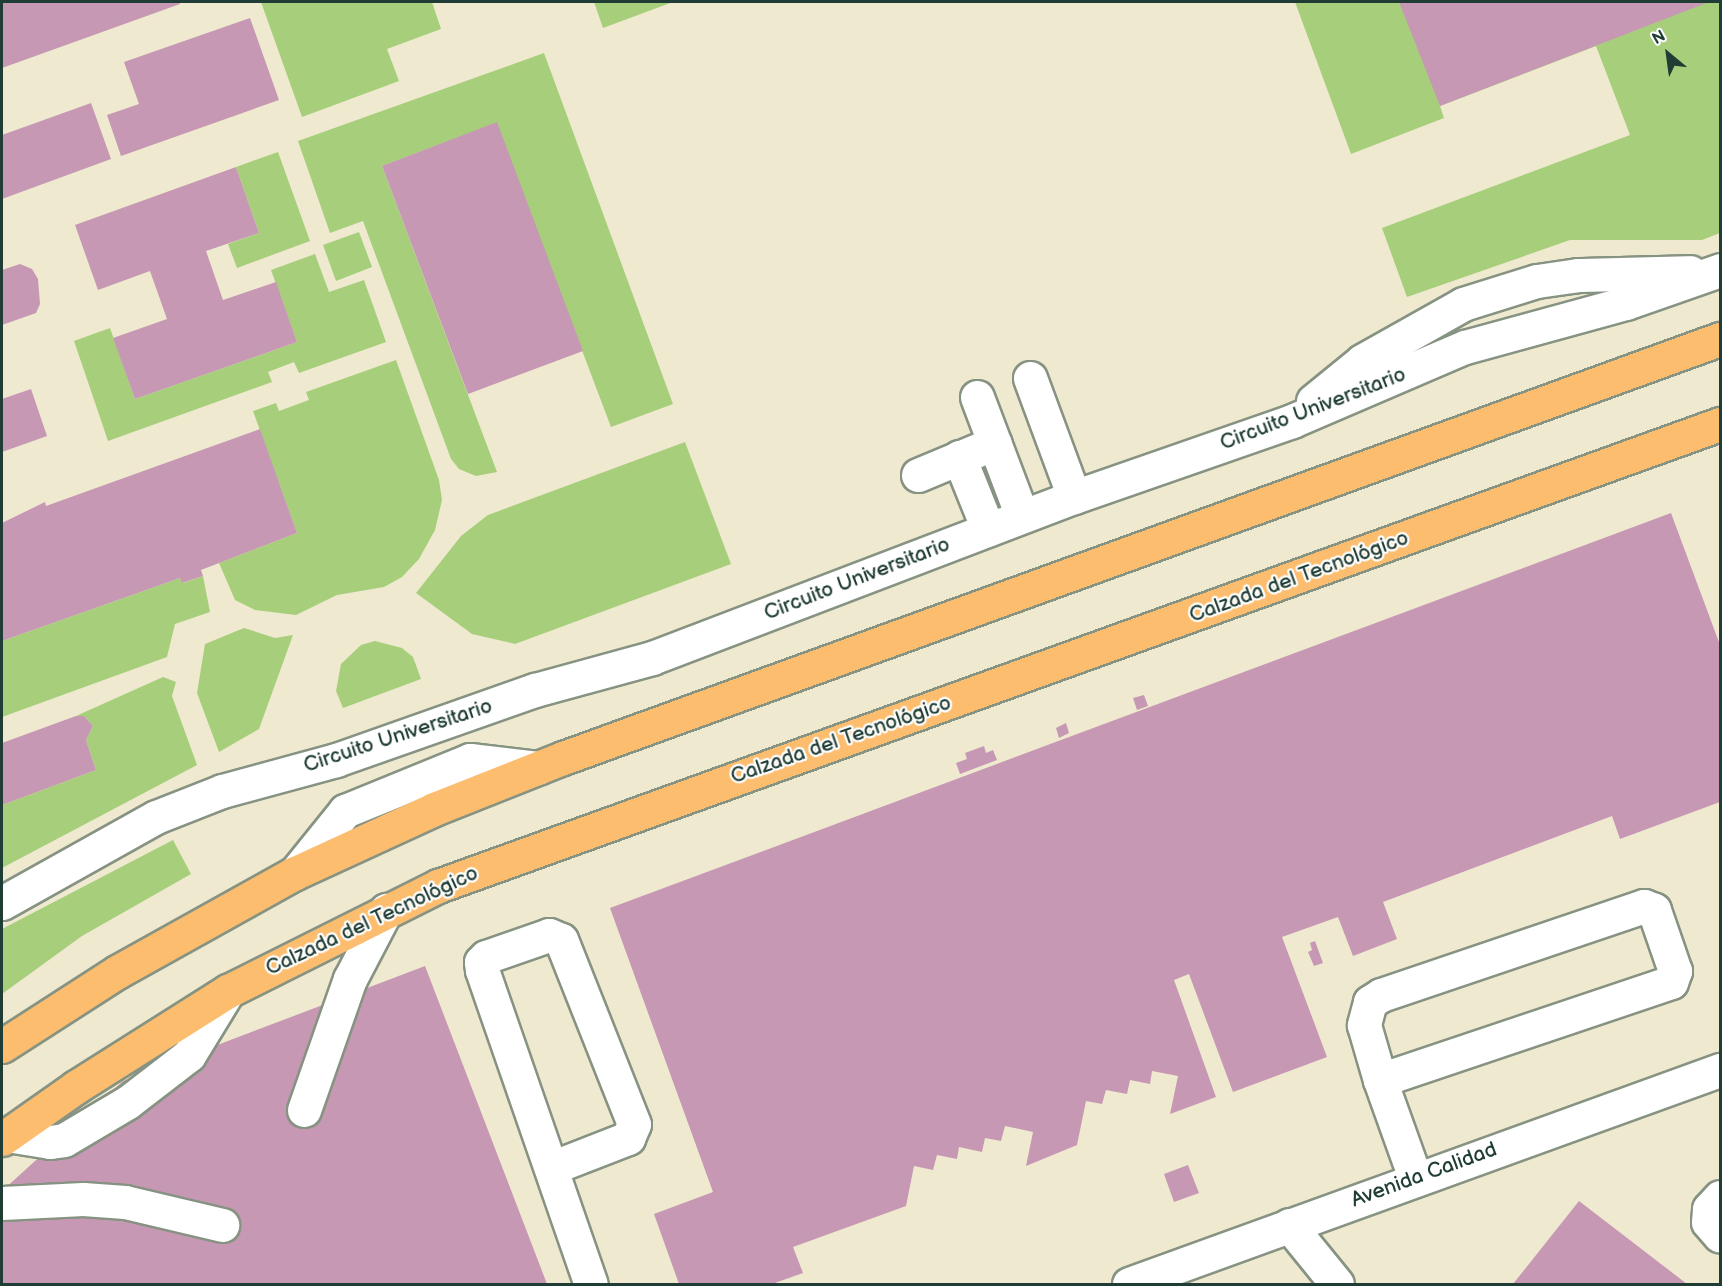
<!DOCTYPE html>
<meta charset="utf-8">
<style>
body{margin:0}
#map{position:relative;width:1722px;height:1286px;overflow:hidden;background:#efe9d0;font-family:"Balsamiq Sans",sans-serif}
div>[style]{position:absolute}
.green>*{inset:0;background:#a7cf7b}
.building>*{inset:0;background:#c698b3}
.roads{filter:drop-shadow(2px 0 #879382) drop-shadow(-2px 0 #879382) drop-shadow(0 2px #879382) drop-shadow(0 -2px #879382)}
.minor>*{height:33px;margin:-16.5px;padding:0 16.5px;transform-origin:16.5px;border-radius:16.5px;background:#fff}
.major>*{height:33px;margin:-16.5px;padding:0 16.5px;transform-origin:16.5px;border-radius:16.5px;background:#fcbd6f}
span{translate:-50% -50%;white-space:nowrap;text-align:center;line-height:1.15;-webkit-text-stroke:4.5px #fff;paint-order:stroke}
.street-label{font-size:21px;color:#1f3d34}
.frame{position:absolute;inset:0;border:3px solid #1f3d34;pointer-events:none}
.north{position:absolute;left:1638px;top:24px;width:60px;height:60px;-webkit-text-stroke:4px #fff;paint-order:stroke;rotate:331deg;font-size:16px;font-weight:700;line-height:24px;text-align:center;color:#1f3d34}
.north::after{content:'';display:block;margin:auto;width:21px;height:27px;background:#1f3d34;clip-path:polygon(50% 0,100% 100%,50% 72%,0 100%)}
</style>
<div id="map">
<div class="green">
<i style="clip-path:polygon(261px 2px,432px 2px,441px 29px,387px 49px,399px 81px,302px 117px)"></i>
<i style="clip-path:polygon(594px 2px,673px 2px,603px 28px)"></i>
<i style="clip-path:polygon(1295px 2px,1720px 2px,1720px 233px,1702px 240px,1570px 240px,1407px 297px,1382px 228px,1630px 135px,1596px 46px,1440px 106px,1444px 118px,1351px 154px)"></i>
<i style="clip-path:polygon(544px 53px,673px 404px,611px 427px,496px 123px,382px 166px,497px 472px,476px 476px,459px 469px,451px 459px,363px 221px,330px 233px,298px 141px)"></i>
<i style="clip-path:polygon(278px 152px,310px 241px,237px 268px,228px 244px,259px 233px,236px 167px)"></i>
<i style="clip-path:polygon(359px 232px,372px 267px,336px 281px,323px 245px)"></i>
<i style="clip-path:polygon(315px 254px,329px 292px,364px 280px,386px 342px,299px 373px,294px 362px,268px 372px,272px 382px,108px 441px,74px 341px,110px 328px,135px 399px,297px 342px,271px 270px)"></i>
<i style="clip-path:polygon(396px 360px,439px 480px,442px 500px,435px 530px,419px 559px,402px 577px,384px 587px,337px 595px,296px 615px,255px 610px,235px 600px,219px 563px,297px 533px,253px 411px,276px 403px,279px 411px,309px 400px,306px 392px)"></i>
<i style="clip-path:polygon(685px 442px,731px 564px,515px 644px,472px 634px,416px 593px,461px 536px,488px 515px)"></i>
<i style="clip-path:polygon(203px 576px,210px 612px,175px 624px,167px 657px,2px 717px,2px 641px,180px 578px,183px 583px)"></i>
<i style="clip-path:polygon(244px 628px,275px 638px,293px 635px,259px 729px,219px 752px,197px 693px,205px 644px)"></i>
<i style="clip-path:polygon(375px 641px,402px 648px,413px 657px,421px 679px,343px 708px,336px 691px,341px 664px,361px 645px)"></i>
<i style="clip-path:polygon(163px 677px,176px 682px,172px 696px,197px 765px,2px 868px,2px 805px,96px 770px,86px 740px,93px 726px,84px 716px,76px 716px)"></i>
<i style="clip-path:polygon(173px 840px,191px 874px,82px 936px,2px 994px,2px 929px)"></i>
</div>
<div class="building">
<i style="clip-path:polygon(2px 2px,179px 2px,180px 4px,2px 68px)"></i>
<i style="clip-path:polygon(1399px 2px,1709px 2px,1440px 106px)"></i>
<i style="clip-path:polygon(250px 18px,279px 100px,121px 156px,107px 115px,139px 104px,124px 62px)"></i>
<i style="clip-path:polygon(91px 103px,111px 159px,2px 199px,2px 135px)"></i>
<i style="clip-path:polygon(497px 122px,583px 351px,468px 394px,382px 166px)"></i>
<i style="clip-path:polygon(236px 167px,259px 233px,206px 251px,223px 300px,276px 282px,297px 342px,135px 399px,113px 338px,167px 319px,150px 271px,98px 290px,75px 225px)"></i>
<i style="clip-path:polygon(20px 264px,32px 269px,38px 279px,40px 304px,36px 313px,2px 325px,2px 270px)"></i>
<i style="clip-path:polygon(31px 389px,47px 436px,2px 452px,2px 399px)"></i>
<i style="clip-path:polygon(260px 429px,297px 533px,201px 570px,203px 576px,182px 583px,180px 578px,2px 641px,2px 523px,45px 502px,46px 506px)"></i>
<i style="clip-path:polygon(1671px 513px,1720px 645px,1720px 802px,1620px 839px,1612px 816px,1383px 902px,1397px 939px,1353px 956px,1338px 917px,1282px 937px,1327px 1057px,1233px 1092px,1189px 974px,1174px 980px,1216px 1097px,1170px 1114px,1178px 1076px,1152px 1071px,1150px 1084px,1130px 1080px,1127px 1094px,1106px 1090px,1102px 1104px,1086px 1101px,1077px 1145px,1026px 1166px,1033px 1132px,1005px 1126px,1001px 1141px,985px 1138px,982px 1152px,959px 1147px,957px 1159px,937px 1155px,933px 1170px,914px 1166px,906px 1206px,793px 1247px,803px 1273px,772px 1284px,679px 1284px,654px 1214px,713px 1192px,610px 908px)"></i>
<i style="clip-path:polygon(1144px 695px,1148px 706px,1137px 710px,1133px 698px)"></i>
<i style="clip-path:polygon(76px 716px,84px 716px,93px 726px,86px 740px,96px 770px,2px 805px,2px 743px)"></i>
<i style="clip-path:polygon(1066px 723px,1069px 733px,1059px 738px,1056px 728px)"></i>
<i style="clip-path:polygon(984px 746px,986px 753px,993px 750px,997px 760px,960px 774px,956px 763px,967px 759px,965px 753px)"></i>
<i style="clip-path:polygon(1315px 941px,1323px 963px,1314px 966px,1308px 952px,1312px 950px,1310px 943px)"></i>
<i style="clip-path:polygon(425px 966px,547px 1284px,2px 1284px,2px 1191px,123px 1081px)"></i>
<i style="clip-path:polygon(1188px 1165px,1199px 1193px,1174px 1202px,1164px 1174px)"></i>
<i style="clip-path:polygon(1579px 1201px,1687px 1284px,1513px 1284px)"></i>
</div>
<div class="roads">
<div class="minor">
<i style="left:1030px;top:378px;width:127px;rotate:69.7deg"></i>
<i style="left:977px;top:397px;width:127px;rotate:69.3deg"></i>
<i style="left:1313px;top:401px;width:63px;rotate:-39.2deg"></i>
<i style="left:1362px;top:361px;width:116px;rotate:-29.4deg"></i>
<i style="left:1463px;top:304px;width:77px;rotate:-17.3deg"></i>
<i style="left:1537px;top:281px;width:41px;rotate:-8.3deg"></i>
<i style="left:1578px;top:275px;width:112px;rotate:-1.5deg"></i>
<i style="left:959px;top:457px;width:78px;rotate:68.1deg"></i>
<i style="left:918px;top:475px;width:83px;rotate:-22.6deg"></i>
<i style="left:295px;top:873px;width:80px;rotate:-51.1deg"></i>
<i style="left:345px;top:811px;width:135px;rotate:-22.2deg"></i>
<i style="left:470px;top:760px;width:68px;rotate:6.7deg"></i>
<i style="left:2px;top:903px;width:176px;rotate:-29.2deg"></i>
<i style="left:156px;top:817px;width:71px;rotate:-21.5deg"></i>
<i style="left:222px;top:791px;width:118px;rotate:-15.2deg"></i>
<i style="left:336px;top:760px;width:211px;rotate:-19.4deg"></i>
<i style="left:535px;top:690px;width:121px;rotate:-15.3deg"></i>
<i style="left:652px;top:658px;width:452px;rotate:-20.9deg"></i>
<i style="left:1074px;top:497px;width:231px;rotate:-19.2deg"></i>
<i style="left:1292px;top:421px;width:188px;rotate:-23.2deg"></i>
<i style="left:1465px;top:347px;width:167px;rotate:-15.3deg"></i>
<i style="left:1626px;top:303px;width:100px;rotate:-19.3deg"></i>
<i style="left:1380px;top:1080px;width:307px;rotate:-18.6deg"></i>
<i style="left:1671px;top:982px;width:12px;rotate:-70deg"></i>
<i style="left:1675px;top:971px;width:65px;rotate:-109deg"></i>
<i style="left:1654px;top:910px;width:11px;rotate:-158deg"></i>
<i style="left:1644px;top:906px;width:278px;rotate:161.3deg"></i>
<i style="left:1381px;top:995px;width:13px;rotate:148deg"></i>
<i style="left:1370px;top:1002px;width:24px;rotate:105deg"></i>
<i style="left:1364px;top:1025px;width:57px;rotate:73.8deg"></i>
<i style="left:1380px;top:1080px;width:104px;rotate:70.3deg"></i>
<i style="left:304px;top:1110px;width:139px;rotate:-70.7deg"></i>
<i style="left:350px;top:979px;width:78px;rotate:-62.4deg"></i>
<i style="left:7px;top:1135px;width:44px;rotate:9.2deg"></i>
<i style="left:50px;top:1142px;width:14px;rotate:-8deg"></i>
<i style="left:64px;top:1140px;width:74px;rotate:-30.7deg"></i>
<i style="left:128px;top:1102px;width:77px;rotate:-37.6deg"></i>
<i style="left:189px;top:1055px;width:75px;rotate:-58.6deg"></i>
<i style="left:551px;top:1168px;width:83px;rotate:-21.3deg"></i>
<i style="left:628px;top:1138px;width:15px;rotate:-67deg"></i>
<i style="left:634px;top:1124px;width:198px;rotate:-111.6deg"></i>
<i style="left:561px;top:940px;width:13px;rotate:-157deg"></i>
<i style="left:549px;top:935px;width:67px;rotate:160.8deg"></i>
<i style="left:486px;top:957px;width:7px;rotate:135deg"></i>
<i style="left:481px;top:962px;width:8px;rotate:83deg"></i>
<i style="left:482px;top:970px;width:332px;rotate:70.9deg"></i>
<i style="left:1720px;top:1197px;width:16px;rotate:133deg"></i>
<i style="left:1709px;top:1209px;width:13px;rotate:94deg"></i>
<i style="left:1708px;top:1222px;width:18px;rotate:49deg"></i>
<i style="left:2px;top:1203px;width:81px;rotate:-2.8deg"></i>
<i style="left:83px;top:1199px;width:42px;rotate:4.1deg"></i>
<i style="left:125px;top:1202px;width:100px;rotate:13.3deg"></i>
<i style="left:1289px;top:1225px;width:76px;rotate:50.9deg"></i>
<i style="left:1129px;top:1284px;width:629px;rotate:-19.91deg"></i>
</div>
<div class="major">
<i style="left:2px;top:1046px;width:137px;rotate:-32.8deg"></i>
<i style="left:117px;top:972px;width:204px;rotate:-29.1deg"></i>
<i style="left:295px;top:873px;width:153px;rotate:-24.7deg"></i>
<i style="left:434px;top:809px;width:139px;rotate:-21.6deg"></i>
<i style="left:563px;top:758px;width:1231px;rotate:-19.91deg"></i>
<i style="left:2px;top:1139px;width:90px;rotate:-35.1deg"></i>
<i style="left:76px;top:1087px;width:180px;rotate:-32.3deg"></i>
<i style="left:228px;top:991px;width:235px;rotate:-26.6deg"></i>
<i style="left:438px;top:886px;width:1363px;rotate:-19.82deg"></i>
</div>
</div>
<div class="street-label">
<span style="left:1313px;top:409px;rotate:-21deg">Circuito Universitario</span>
<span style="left:1299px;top:577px;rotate:-20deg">Calzada del Tecnológico</span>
<span style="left:857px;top:579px;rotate:-21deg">Circuito Universitario</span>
<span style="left:398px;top:736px;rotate:-18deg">Circuito Universitario</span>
<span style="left:841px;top:740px;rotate:-19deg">Calzada del Tecnológico</span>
<span style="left:372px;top:921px;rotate:-25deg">Calzada del Tecnológico</span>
<span style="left:1424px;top:1175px;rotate:-20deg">Avenida Calidad</span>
</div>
<div class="frame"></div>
<div class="north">N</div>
</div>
